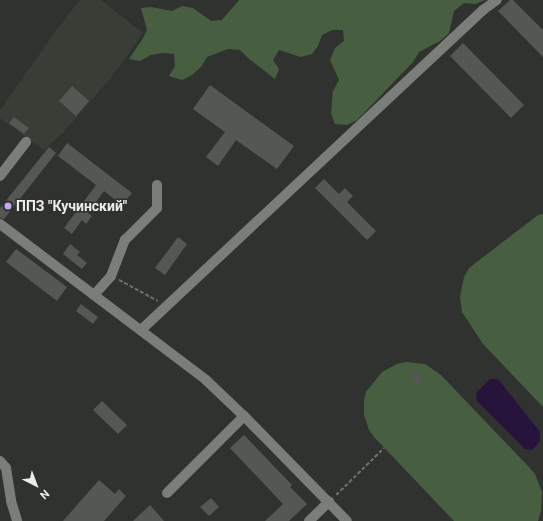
<!DOCTYPE html>
<meta charset="utf-8">
<style>
body{margin:0}
#map{position:relative;width:543px;height:521px;overflow:hidden;background:#30322f;font-family:Roboto,sans-serif}
div>[style]{position:absolute}
.built>*{inset:0;background:#383e36}
.green>*{inset:0;background:#485e41}
.water>*{inset:0;background:#26143c}
.building>*{inset:0;background:#545753}
.path>*{height:1.5px;margin-top:-0.75px;transform-origin:0;background:repeating-linear-gradient(90deg,#6d6f6c 0 4px,transparent 0 6px)}
.minor>*{height:10px;margin:-5px;padding:0 5px;transform-origin:5px;border-radius:5px;background:#7a7d79}
.dots>*{width:11px;height:11px;translate:-50% -50%;box-sizing:border-box;border:2px solid #30322f;border-radius:50%}
span{translate:-50% -50%;white-space:nowrap;text-align:center;line-height:1.15;-webkit-text-stroke:3px #30322f;paint-order:stroke}
.poi-label{font-size:14px;color:#ecedeb;font-weight:700}
.left{translate:0 -50%;text-align:left}
.north{position:absolute;left:16px;top:465px;width:40px;height:40px;-webkit-text-stroke:3px #30322f;paint-order:stroke;rotate:138deg;font-size:11px;font-weight:700;line-height:16px;text-align:center;color:#ecedeb}
.north::after{content:'';display:block;margin:auto;width:14px;height:18px;background:#ecedeb;clip-path:polygon(50% 0,100% 100%,50% 72%,0 100%)}
</style>
<div id="map">
<div class="built">
<i style="clip-path:polygon(80px 0,101px 0,143px 33px,113px 75px,64px 132px,44px 150px,0 118px,0 110px,58px 28px)"></i>
</div>
<div class="green">
<i style="clip-path:polygon(239px 0,485px 0,475px 4px,464px 3px,454px 11px,449px 33px,440px 41px,419px 52px,413px 62px,366px 111px,357px 120px,347px 125px,335px 124px,331px 113px,333px 91px,339px 80px,330px 60px,335px 48px,344px 41px,343px 30px,332px 30px,322px 35px,318px 46px,312px 54px,301px 57px,279px 50px,273px 60px,279px 69px,275px 79px,248px 58px,240px 50px,228px 49px,207px 57px,201px 67px,192px 75px,182px 80px,169px 76px,175px 66px,174px 54px,163px 53px,151px 55px,140px 61px,129px 59px,142px 40px,147px 30px,141px 8px,151px 7px,172px 11px,182px 6px,193px 8px,211px 21px,222px 20px)"></i>
<i style="clip-path:polygon(543px 214px,543px 407px,483px 344px,462px 312px,460px 297px,464px 277px,469px 268px,538px 215px)"></i>
<i style="clip-path:polygon(406px 362px,425px 364px,441px 375px,529px 467px,535px 474px,542px 492px,541px 511px,538px 521px,454px 521px,375px 438px,369px 430px,364px 415px,364px 400px,366px 392px,382px 372px,397px 364px)"></i>
</div>
<div class="water">
<i style="clip-path:polygon(490px 379px,498px 379px,540px 432px,540px 441px,532px 450px,525px 449px,477px 401px,476px 393px)"></i>
</div>
<div class="building">
<i style="clip-path:polygon(510px 0,513px 0,543px 30px,543px 57px,498px 11px)"></i>
<i style="clip-path:polygon(463px 43px,524px 105px,511px 118px,450px 56px)"></i>
<i style="clip-path:polygon(210px 85px,294px 146px,277px 169px,236px 140px,218px 166px,206px 157px,225px 132px,193px 109px)"></i>
<i style="clip-path:polygon(72px 86px,89px 101px,76px 116px,59px 101px)"></i>
<i style="clip-path:polygon(14px 117px,29px 128px,24px 134px,9px 123px)"></i>
<i style="clip-path:polygon(67px 143px,132px 193px,122px 205px,104px 191px,88px 213px,92px 216px,86px 224px,82px 220px,72px 234px,64px 228px,96px 185px,58px 156px)"></i>
<i style="clip-path:polygon(49px 147px,56px 153px,4px 219px,0 218px,0 208px)"></i>
<i style="clip-path:polygon(324px 179px,339px 194px,345px 188px,353px 196px,347px 202px,376px 231px,367px 240px,315px 188px)"></i>
<i style="clip-path:polygon(178px 237px,187px 244px,165px 275px,155px 268px)"></i>
<i style="clip-path:polygon(70px 244px,80px 252px,77px 255px,87px 263px,82px 269px,63px 254px)"></i>
<i style="clip-path:polygon(16px 249px,67px 287px,57px 301px,6px 262px)"></i>
<i style="clip-path:polygon(81px 304px,98px 317px,93px 324px,76px 311px)"></i>
<i style="clip-path:polygon(416px 371px,423px 378px,417px 384px,410px 377px)"></i>
<i style="clip-path:polygon(102px 401px,127px 425px,118px 434px,93px 410px)"></i>
<i style="clip-path:polygon(244px 435px,292px 485px,290px 487px,307px 504px,289px 521px,265px 521px,283px 504px,230px 448px)"></i>
<i style="clip-path:polygon(99px 480px,115px 494px,119px 489px,126px 496px,104px 521px,63px 521px)"></i>
<i style="clip-path:polygon(211px 498px,219px 507px,209px 516px,200px 507px)"></i>
<i style="clip-path:polygon(150px 505px,164px 521px,133px 521px)"></i>
</div>
<div class="path">
<i style="left:119px;top:280px;width:44px;rotate:28.3deg"></i>
<i style="left:336px;top:495px;width:67px;rotate:-44.4deg"></i>
</div>
<div class="minor">
<i style="left:0;top:176px;width:43px;rotate:-52.6deg"></i>
<i style="left:0;top:224px;width:258px;rotate:37.1deg"></i>
<i style="left:206px;top:380px;width:52px;rotate:43.5deg"></i>
<i style="left:244px;top:416px;width:147px;rotate:45.6deg"></i>
<i style="left:94px;top:295px;width:25px;rotate:-48deg"></i>
<i style="left:111px;top:276px;width:39px;rotate:-69deg"></i>
<i style="left:125px;top:240px;width:45px;rotate:-45deg"></i>
<i style="left:157px;top:208px;width:23px;rotate:-90deg"></i>
<i style="left:141px;top:330px;width:468px;rotate:-43.1deg"></i>
<i style="left:483px;top:10px;width:17px;rotate:-36deg"></i>
<i style="left:0;top:461px;width:9px;rotate:49deg"></i>
<i style="left:6px;top:468px;width:33px;rotate:81deg"></i>
<i style="left:11px;top:501px;width:21px;rotate:73deg"></i>
<i style="left:167px;top:493px;width:109px;rotate:-45deg"></i>
<i style="left:309px;top:521px;width:28px;rotate:-44deg"></i>
</div>
<div class="dots">
<i style="left:8px;top:206px;background:#c4a7f1"></i>
</div>
<div class="poi-label">
<span class="left" style="left:16px;top:206px">ППЗ "Кучинский"</span>
</div>
<div class="north">N</div>
</div>
